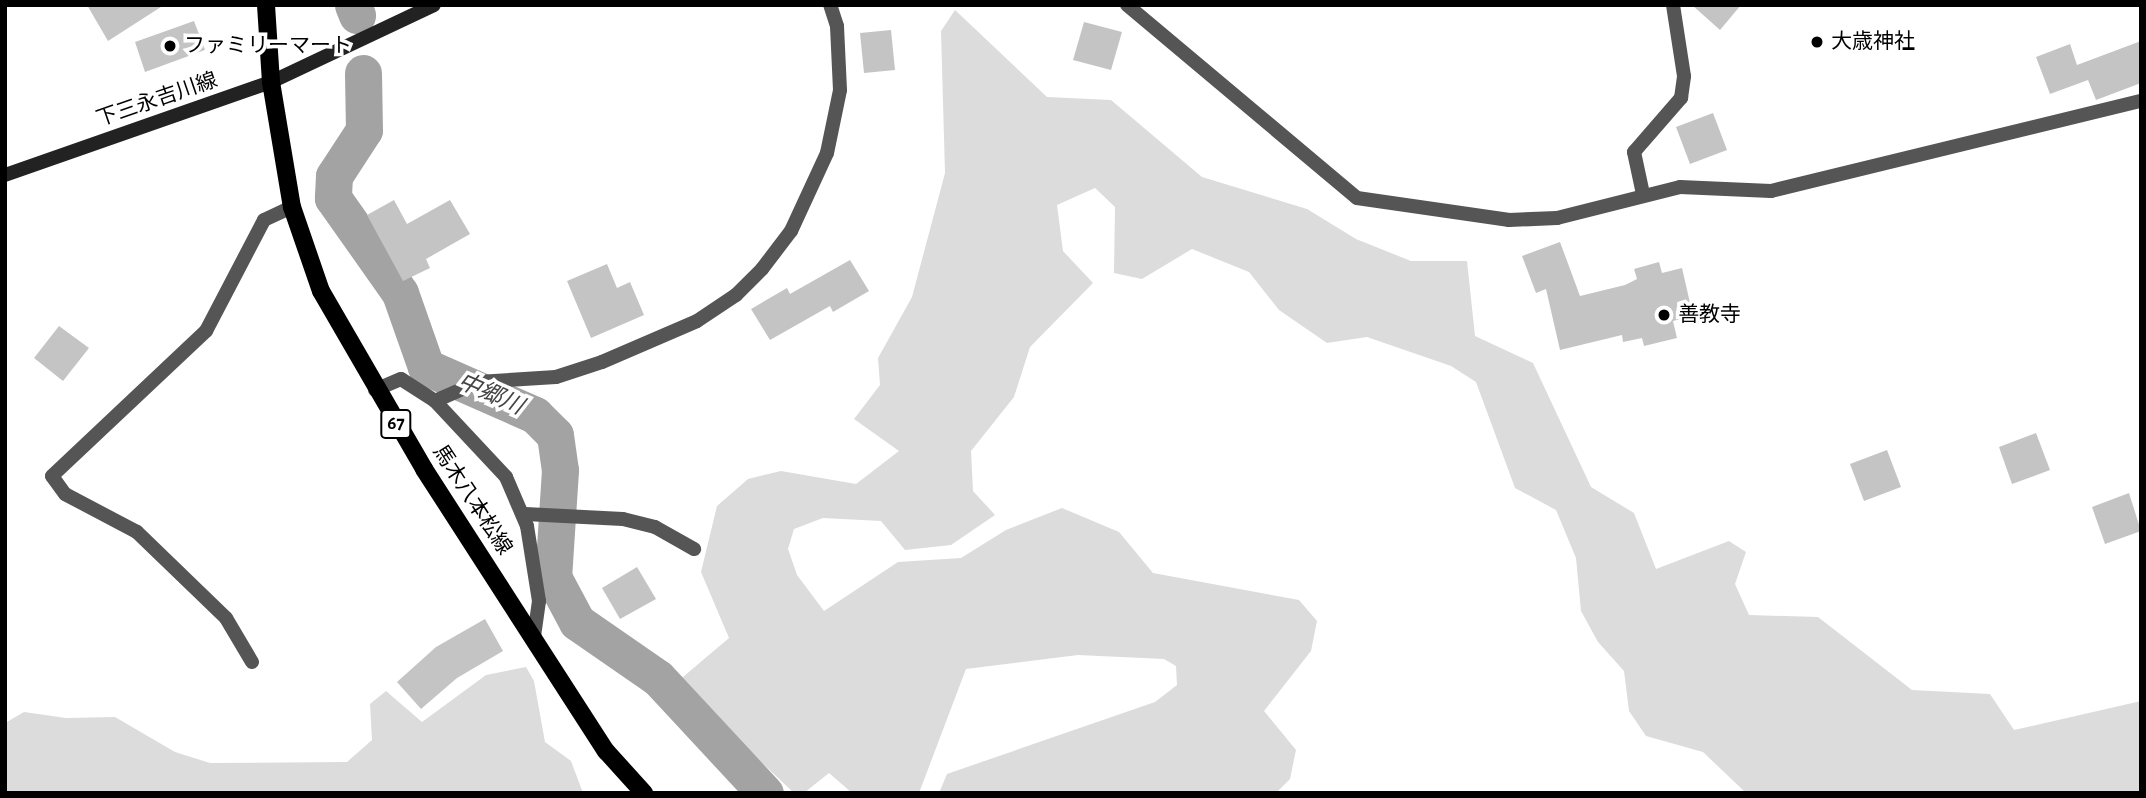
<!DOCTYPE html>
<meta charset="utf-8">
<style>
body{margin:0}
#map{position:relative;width:2146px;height:798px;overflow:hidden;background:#fff;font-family:"Alegreya Sans","Noto Sans JP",sans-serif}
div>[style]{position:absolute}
.green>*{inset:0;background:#dcdcdc}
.river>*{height:37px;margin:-18.5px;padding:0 18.5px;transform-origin:18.5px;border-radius:18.5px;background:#a3a3a3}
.building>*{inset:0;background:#c4c4c4}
.street>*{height:14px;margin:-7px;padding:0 7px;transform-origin:7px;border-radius:7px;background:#555}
.secondary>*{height:14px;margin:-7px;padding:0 7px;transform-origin:7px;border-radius:7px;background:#222}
.primary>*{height:18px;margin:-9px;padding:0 9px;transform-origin:9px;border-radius:9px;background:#000}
.dots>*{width:19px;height:19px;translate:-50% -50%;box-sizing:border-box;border:4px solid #fff;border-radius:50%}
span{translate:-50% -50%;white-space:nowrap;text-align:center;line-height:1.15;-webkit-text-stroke:7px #fff;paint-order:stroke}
.shield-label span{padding:2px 5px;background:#fff;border:2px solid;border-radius:5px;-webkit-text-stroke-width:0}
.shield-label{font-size:19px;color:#000;font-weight:700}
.poi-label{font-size:21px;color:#000}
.left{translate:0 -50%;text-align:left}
.street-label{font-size:21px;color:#000}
.water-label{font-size:23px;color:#444;font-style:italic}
.frame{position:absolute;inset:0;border:7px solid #000;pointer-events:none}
</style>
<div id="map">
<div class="green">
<i style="clip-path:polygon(955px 10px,1047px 97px,1111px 100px,1202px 177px,1307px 209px,1356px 239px,1411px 261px,1467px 261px,1475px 336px,1533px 363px,1591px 487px,1634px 513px,1656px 569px,1729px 541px,1746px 552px,1735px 584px,1749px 615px,1818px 617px,1912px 690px,1990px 694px,2014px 730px,2141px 701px,2141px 793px,1746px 793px,1703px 752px,1646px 736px,1629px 711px,1624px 671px,1598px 642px,1581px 611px,1576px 558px,1556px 510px,1515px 488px,1476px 382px,1451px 366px,1367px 337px,1327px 343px,1279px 310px,1249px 272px,1192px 249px,1142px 279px,1114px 273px,1115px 207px,1095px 188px,1057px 205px,1063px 251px,1093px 283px,1030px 347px,1014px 397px,971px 451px,973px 491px,995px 515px,951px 545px,905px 550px,881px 521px,823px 518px,794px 529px,788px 549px,797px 575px,824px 611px,898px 562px,961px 558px,1006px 530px,1062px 508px,1119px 532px,1153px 573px,1299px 600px,1317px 621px,1311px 651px,1264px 711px,1296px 750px,1290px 779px,1276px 793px,939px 793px,947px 774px,1155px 702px,1177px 685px,1176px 666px,1164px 659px,1078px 655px,966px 669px,919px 793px,852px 793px,829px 773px,804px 793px,794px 793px,677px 682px,729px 638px,701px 572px,717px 506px,748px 479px,781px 471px,856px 484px,899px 451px,854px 419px,880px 385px,878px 358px,912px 297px,945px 173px,941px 31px)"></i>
<i style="clip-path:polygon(526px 667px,534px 681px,545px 742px,571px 761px,583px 793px,5px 793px,5px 723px,24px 712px,66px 718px,115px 717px,175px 752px,210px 763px,347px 762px,372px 740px,370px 704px,386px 691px,422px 722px,486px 675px)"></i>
</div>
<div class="river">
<i style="left:353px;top:5px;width:11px;rotate:68deg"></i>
<i style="left:363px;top:73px;width:57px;rotate:89deg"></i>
<i style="left:364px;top:130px;width:55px;rotate:123.1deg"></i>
<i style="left:334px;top:176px;width:22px;rotate:93deg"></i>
<i style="left:333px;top:198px;width:116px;rotate:54.8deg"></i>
<i style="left:400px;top:293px;width:78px;rotate:70.6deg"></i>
<i style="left:426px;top:367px;width:119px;rotate:23.8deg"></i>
<i style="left:535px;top:415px;width:28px;rotate:45deg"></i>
<i style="left:555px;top:435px;width:35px;rotate:82deg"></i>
<i style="left:560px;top:470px;width:107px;rotate:93.7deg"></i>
<i style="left:553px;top:577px;width:51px;rotate:61.9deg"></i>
<i style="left:577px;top:622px;width:98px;rotate:34.7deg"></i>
<i style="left:658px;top:678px;width:157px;rotate:47.1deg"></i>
</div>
<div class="building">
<i style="clip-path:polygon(87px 5px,164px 5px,108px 41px)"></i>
<i style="clip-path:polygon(1692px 5px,1741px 5px,1720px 30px)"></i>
<i style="clip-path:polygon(194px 21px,205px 50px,145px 72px,135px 42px)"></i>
<i style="clip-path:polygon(1084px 22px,1122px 32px,1111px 70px,1073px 60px)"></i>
<i style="clip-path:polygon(891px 30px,895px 70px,864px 73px,860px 33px)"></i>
<i style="clip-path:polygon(2141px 41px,2141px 83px,2096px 100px,2088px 80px,2050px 94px,2036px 57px,2070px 44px,2077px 65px)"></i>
<i style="clip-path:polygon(1713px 113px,1727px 150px,1690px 164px,1676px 127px)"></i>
<i style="clip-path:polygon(394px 200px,407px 224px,450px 200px,470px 234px,426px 259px,430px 268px,403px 281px,367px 215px)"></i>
<i style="clip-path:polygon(1560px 242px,1580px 296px,1625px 285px,1637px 279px,1634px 269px,1659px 262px,1662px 273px,1682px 268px,1693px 316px,1673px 321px,1677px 338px,1644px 346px,1642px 338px,1623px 342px,1622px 335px,1560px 350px,1546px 289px,1536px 293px,1522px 256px)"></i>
<i style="clip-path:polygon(850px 260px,869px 291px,833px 312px,830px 306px,770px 340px,751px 309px,787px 288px,790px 294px)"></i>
<i style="clip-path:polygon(607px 264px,617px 288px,630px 282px,644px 315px,591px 338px,567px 281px)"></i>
<i style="clip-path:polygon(59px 326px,89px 348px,63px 381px,34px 358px)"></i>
<i style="clip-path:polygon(2036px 433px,2050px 470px,2012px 484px,1999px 447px)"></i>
<i style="clip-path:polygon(1887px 450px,1901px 487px,1864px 501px,1850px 464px)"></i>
<i style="clip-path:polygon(2129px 493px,2141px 531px,2105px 544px,2092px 507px)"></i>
<i style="clip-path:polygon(637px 567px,656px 599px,620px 619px,602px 588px)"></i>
<i style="clip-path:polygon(485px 619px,503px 651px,457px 678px,421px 709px,397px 682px,436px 647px)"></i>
</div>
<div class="street">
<i style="left:1127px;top:5px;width:300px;rotate:40deg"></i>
<i style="left:1357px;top:198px;width:154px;rotate:8.2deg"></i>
<i style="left:1509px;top:220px;width:48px;rotate:-2.4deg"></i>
<i style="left:1557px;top:218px;width:127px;rotate:-14.1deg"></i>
<i style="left:1680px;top:187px;width:91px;rotate:2.5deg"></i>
<i style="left:1771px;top:191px;width:381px;rotate:-13.7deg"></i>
<i style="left:1643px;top:194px;width:43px;rotate:-102.1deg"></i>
<i style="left:1634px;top:152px;width:72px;rotate:-49deg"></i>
<i style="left:1681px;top:98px;width:22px;rotate:-82deg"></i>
<i style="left:1684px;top:76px;width:72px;rotate:-98.8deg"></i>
<i style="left:375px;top:390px;width:28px;rotate:-23deg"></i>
<i style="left:401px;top:379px;width:40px;rotate:32.9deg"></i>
<i style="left:435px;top:401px;width:104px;rotate:46.9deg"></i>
<i style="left:506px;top:477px;width:53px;rotate:66.8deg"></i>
<i style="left:527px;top:526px;width:76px;rotate:80.9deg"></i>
<i style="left:539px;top:601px;width:37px;rotate:98deg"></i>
<i style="left:435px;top:401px;width:47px;rotate:-23.8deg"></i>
<i style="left:478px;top:382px;width:78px;rotate:-3.7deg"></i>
<i style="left:556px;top:377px;width:48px;rotate:-18.1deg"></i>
<i style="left:602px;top:362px;width:103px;rotate:-23.3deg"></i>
<i style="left:697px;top:321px;width:47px;rotate:-33.7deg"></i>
<i style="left:736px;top:295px;width:37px;rotate:-45deg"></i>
<i style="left:762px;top:269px;width:48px;rotate:-52.7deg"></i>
<i style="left:791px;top:231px;width:86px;rotate:-65.2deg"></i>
<i style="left:827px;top:153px;width:64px;rotate:-78.3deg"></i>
<i style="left:840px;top:90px;width:64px;rotate:-92.7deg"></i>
<i style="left:837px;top:26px;width:22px;rotate:-108deg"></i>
<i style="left:525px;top:514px;width:98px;rotate:2.9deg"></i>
<i style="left:623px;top:519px;width:33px;rotate:14deg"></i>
<i style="left:655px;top:527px;width:45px;rotate:29.4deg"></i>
<i style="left:252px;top:662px;width:51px;rotate:-120.6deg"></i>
<i style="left:226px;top:618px;width:124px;rotate:-136deg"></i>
<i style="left:137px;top:532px;width:81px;rotate:-152.2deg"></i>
<i style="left:65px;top:494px;width:22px;rotate:-126deg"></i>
<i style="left:52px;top:476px;width:212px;rotate:-43.3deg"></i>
<i style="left:206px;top:331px;width:125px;rotate:-62.4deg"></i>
<i style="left:264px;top:220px;width:31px;rotate:-25deg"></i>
</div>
<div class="secondary">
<i style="left:5px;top:175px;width:282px;rotate:-19.3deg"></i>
<i style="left:271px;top:82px;width:180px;rotate:-25.3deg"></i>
</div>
<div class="primary">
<i style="left:266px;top:5px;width:77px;rotate:86.3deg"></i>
<i style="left:271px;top:82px;width:127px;rotate:80.5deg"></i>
<i style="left:292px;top:207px;width:89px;rotate:71deg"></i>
<i style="left:321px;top:291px;width:206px;rotate:59.9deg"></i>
<i style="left:424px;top:469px;width:336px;rotate:57.2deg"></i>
<i style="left:606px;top:751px;width:57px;rotate:47.9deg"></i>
</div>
<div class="dots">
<i style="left:1817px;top:42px;background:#000"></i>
<i style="left:170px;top:46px;background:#000"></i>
<i style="left:1664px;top:315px;background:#000"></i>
</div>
<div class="shield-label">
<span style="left:396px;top:424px">67</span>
</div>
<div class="poi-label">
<span class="left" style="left:1831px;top:42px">大歳神社</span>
<span class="left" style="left:184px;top:46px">ファミリーマート</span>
<span class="left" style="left:1678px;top:315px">善教寺</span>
</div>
<div class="street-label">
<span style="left:157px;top:100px;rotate:-19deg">下三永吉川線</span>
<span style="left:472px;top:500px;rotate:57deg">馬木八本松線</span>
</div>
<div class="water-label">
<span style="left:490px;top:395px;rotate:24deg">中郷川</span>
</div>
<div class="frame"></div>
</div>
